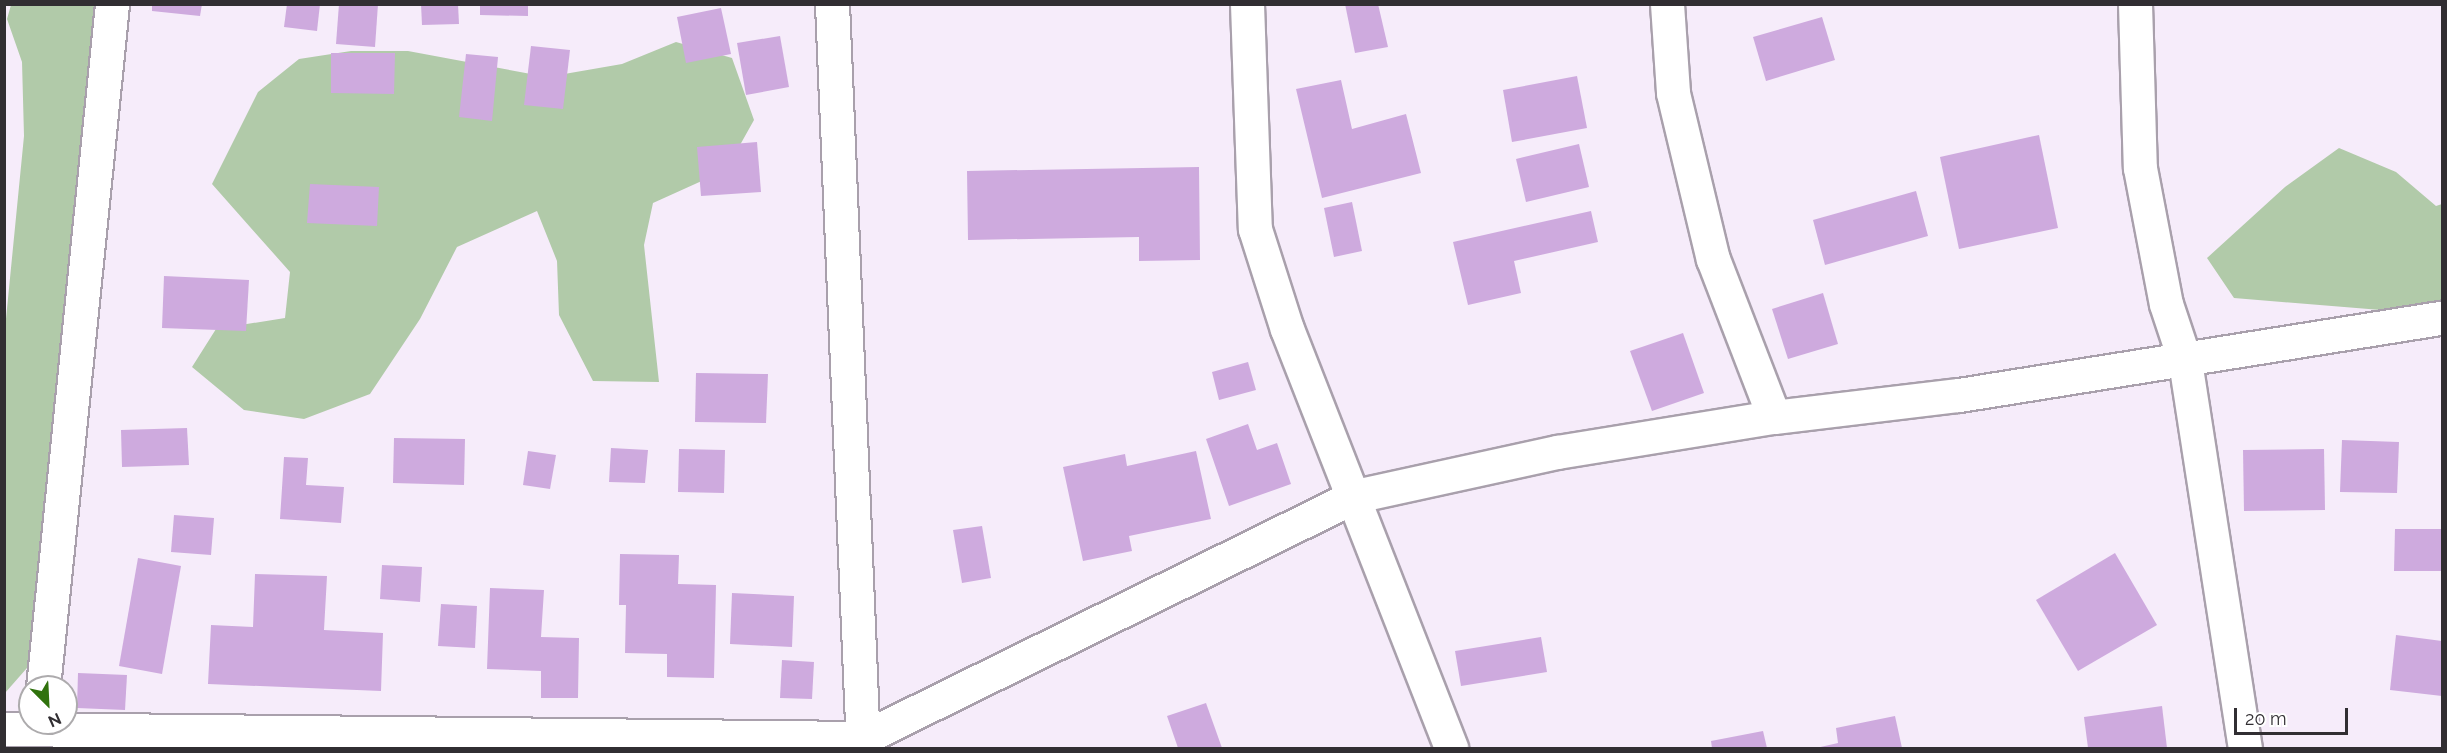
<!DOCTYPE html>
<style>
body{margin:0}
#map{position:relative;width:2447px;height:753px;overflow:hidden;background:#f6ecfa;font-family:Raleway,sans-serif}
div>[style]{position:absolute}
.green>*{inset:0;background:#b1caa9}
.building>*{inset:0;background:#ceaade}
.roads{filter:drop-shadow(2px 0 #a9a0ac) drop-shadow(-2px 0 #a9a0ac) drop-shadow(0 2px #a9a0ac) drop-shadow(0 -2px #a9a0ac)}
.minor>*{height:33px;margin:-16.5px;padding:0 16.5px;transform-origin:16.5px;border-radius:16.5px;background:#fff}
span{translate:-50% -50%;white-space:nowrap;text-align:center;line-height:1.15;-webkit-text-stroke:4.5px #fff;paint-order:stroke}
.frame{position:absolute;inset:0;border:6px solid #312e32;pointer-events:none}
.north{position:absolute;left:18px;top:675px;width:60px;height:60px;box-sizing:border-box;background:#fff;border:2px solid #adabad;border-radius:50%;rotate:156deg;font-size:16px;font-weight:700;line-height:24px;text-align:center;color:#312e32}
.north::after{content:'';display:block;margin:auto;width:21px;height:27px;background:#30720d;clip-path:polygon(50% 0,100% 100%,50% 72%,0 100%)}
.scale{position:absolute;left:2234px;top:708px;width:114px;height:27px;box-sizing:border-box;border:3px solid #312e32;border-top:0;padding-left:8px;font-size:18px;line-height:21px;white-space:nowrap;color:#312e32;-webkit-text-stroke:4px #fff;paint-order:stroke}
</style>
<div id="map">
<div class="green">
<i style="clip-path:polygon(11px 5px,106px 5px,34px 660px,5px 693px,4px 339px,24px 136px,22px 62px,7px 19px)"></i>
<i style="clip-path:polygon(676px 42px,732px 58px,754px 120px,726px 170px,653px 203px,644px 245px,659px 382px,593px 381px,559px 315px,557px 261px,537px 211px,457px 247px,420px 319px,370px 394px,304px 419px,244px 410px,192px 367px,216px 329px,285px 318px,290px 272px,212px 184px,258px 92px,299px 59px,351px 51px,408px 51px,547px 77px,622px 64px)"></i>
<i style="clip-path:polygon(2339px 148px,2396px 172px,2436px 206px,2442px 204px,2442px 315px,2234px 298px,2207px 258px,2285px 187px)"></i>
</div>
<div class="building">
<i style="clip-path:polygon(152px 4px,202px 4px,200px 16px,152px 11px)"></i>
<i style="clip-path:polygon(287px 4px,320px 4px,317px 31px,284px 27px)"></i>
<i style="clip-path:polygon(339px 4px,378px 4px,375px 47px,336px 44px)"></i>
<i style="clip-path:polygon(421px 4px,458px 4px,459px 24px,422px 25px)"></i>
<i style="clip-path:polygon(480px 4px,528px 4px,528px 16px,480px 15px)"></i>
<i style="clip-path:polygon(1345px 4px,1378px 4px,1388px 47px,1355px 53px)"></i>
<i style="clip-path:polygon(721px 8px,731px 54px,686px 63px,677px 17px)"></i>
<i style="clip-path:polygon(1822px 17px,1835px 60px,1766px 81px,1753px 37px)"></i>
<i style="clip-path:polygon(780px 36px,789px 87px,746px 95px,737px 43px)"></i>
<i style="clip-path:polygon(531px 46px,570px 50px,563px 109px,524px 105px)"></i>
<i style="clip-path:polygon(331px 53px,395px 53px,394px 94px,331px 93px)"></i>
<i style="clip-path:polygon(466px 54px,498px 57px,492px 121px,459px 117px)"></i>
<i style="clip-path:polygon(1577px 76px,1587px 128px,1512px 142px,1503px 90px)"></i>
<i style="clip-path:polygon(1341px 80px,1352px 129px,1406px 114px,1421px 173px,1322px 198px,1296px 89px)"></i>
<i style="clip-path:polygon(2039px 135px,2058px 228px,1959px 249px,1940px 157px)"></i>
<i style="clip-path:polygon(757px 142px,761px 192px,701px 196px,697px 147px)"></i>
<i style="clip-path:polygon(1579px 144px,1589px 187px,1526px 202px,1516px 159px)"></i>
<i style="clip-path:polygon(1199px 167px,1200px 260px,1139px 261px,1139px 237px,968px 240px,967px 171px)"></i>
<i style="clip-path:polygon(310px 184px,379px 187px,377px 226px,307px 223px)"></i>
<i style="clip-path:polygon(1916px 191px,1928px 236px,1825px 265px,1813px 220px)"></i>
<i style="clip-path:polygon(1352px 202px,1362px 251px,1334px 257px,1324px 208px)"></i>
<i style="clip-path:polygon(1591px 211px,1598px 242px,1514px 261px,1521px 293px,1468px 305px,1453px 242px)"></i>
<i style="clip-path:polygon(164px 276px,249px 280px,246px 331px,162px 328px)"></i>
<i style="clip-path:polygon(1823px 293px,1838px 344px,1788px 359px,1772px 309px)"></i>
<i style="clip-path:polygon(1683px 333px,1704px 393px,1652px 411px,1630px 351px)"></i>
<i style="clip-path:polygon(1248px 362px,1256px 390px,1219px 400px,1212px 372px)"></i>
<i style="clip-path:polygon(696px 373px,768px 374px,766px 423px,695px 422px)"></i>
<i style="clip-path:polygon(1248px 424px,1257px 450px,1277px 443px,1291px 484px,1229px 506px,1206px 439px)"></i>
<i style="clip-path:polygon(187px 428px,189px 465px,122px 467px,121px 430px)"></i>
<i style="clip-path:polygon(394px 438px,465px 439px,464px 485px,393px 483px)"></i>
<i style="clip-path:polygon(2342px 440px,2399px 442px,2397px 493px,2340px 492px)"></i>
<i style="clip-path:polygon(611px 448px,648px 450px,645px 483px,609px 482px)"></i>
<i style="clip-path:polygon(679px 449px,725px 450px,724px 493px,678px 492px)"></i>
<i style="clip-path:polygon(2324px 449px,2325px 510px,2244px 511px,2243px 450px)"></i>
<i style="clip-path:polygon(528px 451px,556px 455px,550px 489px,523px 485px)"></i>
<i style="clip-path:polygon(1196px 451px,1211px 519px,1129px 536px,1132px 551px,1083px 561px,1063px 467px,1125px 454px,1127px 466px)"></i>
<i style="clip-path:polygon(284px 457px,308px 458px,306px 485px,344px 487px,341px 523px,280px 519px)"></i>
<i style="clip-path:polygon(174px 515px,214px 518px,211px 555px,171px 552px)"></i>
<i style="clip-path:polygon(982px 526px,991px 578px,962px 583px,953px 530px)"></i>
<i style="clip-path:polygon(2395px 529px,2442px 529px,2442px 571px,2394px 571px)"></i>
<i style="clip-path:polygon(2115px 553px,2157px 625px,2078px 671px,2036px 600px)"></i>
<i style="clip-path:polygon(620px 554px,679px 555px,678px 584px,716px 585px,714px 678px,667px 677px,667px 654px,625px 653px,626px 605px,619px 605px)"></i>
<i style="clip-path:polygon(138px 558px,181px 566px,162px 674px,119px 666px)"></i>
<i style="clip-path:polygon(382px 565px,422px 567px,420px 602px,380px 599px)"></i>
<i style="clip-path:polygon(255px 574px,327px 576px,324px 630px,383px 633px,381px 691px,208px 684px,211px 625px,253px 627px)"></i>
<i style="clip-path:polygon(490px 588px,544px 590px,541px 637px,579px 638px,578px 698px,541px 698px,541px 671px,487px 669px)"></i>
<i style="clip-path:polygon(732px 593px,794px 596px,792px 647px,730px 644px)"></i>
<i style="clip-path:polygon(441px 604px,477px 606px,475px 648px,438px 646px)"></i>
<i style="clip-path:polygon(2396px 635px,2442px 641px,2442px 696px,2390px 690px)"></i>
<i style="clip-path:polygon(1541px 637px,1547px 672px,1461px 686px,1455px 651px)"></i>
<i style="clip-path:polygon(782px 660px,814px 662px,812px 699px,780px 698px)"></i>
<i style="clip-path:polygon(78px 673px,127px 675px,125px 710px,77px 708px)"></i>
<i style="clip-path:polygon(1206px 703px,1222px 748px,1178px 748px,1167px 716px)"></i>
<i style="clip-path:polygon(2162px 706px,2167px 748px,2088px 748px,2084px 717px)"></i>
<i style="clip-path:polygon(1895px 716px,1902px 748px,1816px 748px,1838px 743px,1836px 728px)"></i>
<i style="clip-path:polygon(1763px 731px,1767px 748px,1712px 748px,1711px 741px)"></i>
</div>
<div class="roads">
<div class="minor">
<i style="left:832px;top:4px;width:745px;rotate:87.61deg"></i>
<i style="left:1247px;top:4px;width:225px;rotate:88deg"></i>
<i style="left:1255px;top:229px;width:105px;rotate:72.3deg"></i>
<i style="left:1287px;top:329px;width:450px;rotate:68.6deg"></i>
<i style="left:1667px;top:4px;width:89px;rotate:86.1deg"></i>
<i style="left:1673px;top:93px;width:171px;rotate:76.5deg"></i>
<i style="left:1713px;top:259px;width:169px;rotate:68.9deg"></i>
<i style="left:2135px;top:4px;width:164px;rotate:88.3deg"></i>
<i style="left:2140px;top:168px;width:138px;rotate:79.2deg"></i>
<i style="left:2166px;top:304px;width:60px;rotate:71.6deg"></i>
<i style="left:2185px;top:361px;width:392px;rotate:81.2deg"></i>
<i style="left:43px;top:687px;width:686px;rotate:-84.23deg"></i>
<i style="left:4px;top:729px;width:859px;rotate:0.6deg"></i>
<i style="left:863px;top:738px;width:548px;rotate:-26.19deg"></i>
<i style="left:1355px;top:496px;width:207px;rotate:-12.3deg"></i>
<i style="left:1557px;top:452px;width:220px;rotate:-9.2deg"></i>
<i style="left:1774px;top:417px;width:186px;rotate:-6.8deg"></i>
<i style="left:1959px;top:395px;width:489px;rotate:-9.1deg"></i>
</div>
</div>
<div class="frame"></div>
<div class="north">N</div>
<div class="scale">20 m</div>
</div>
